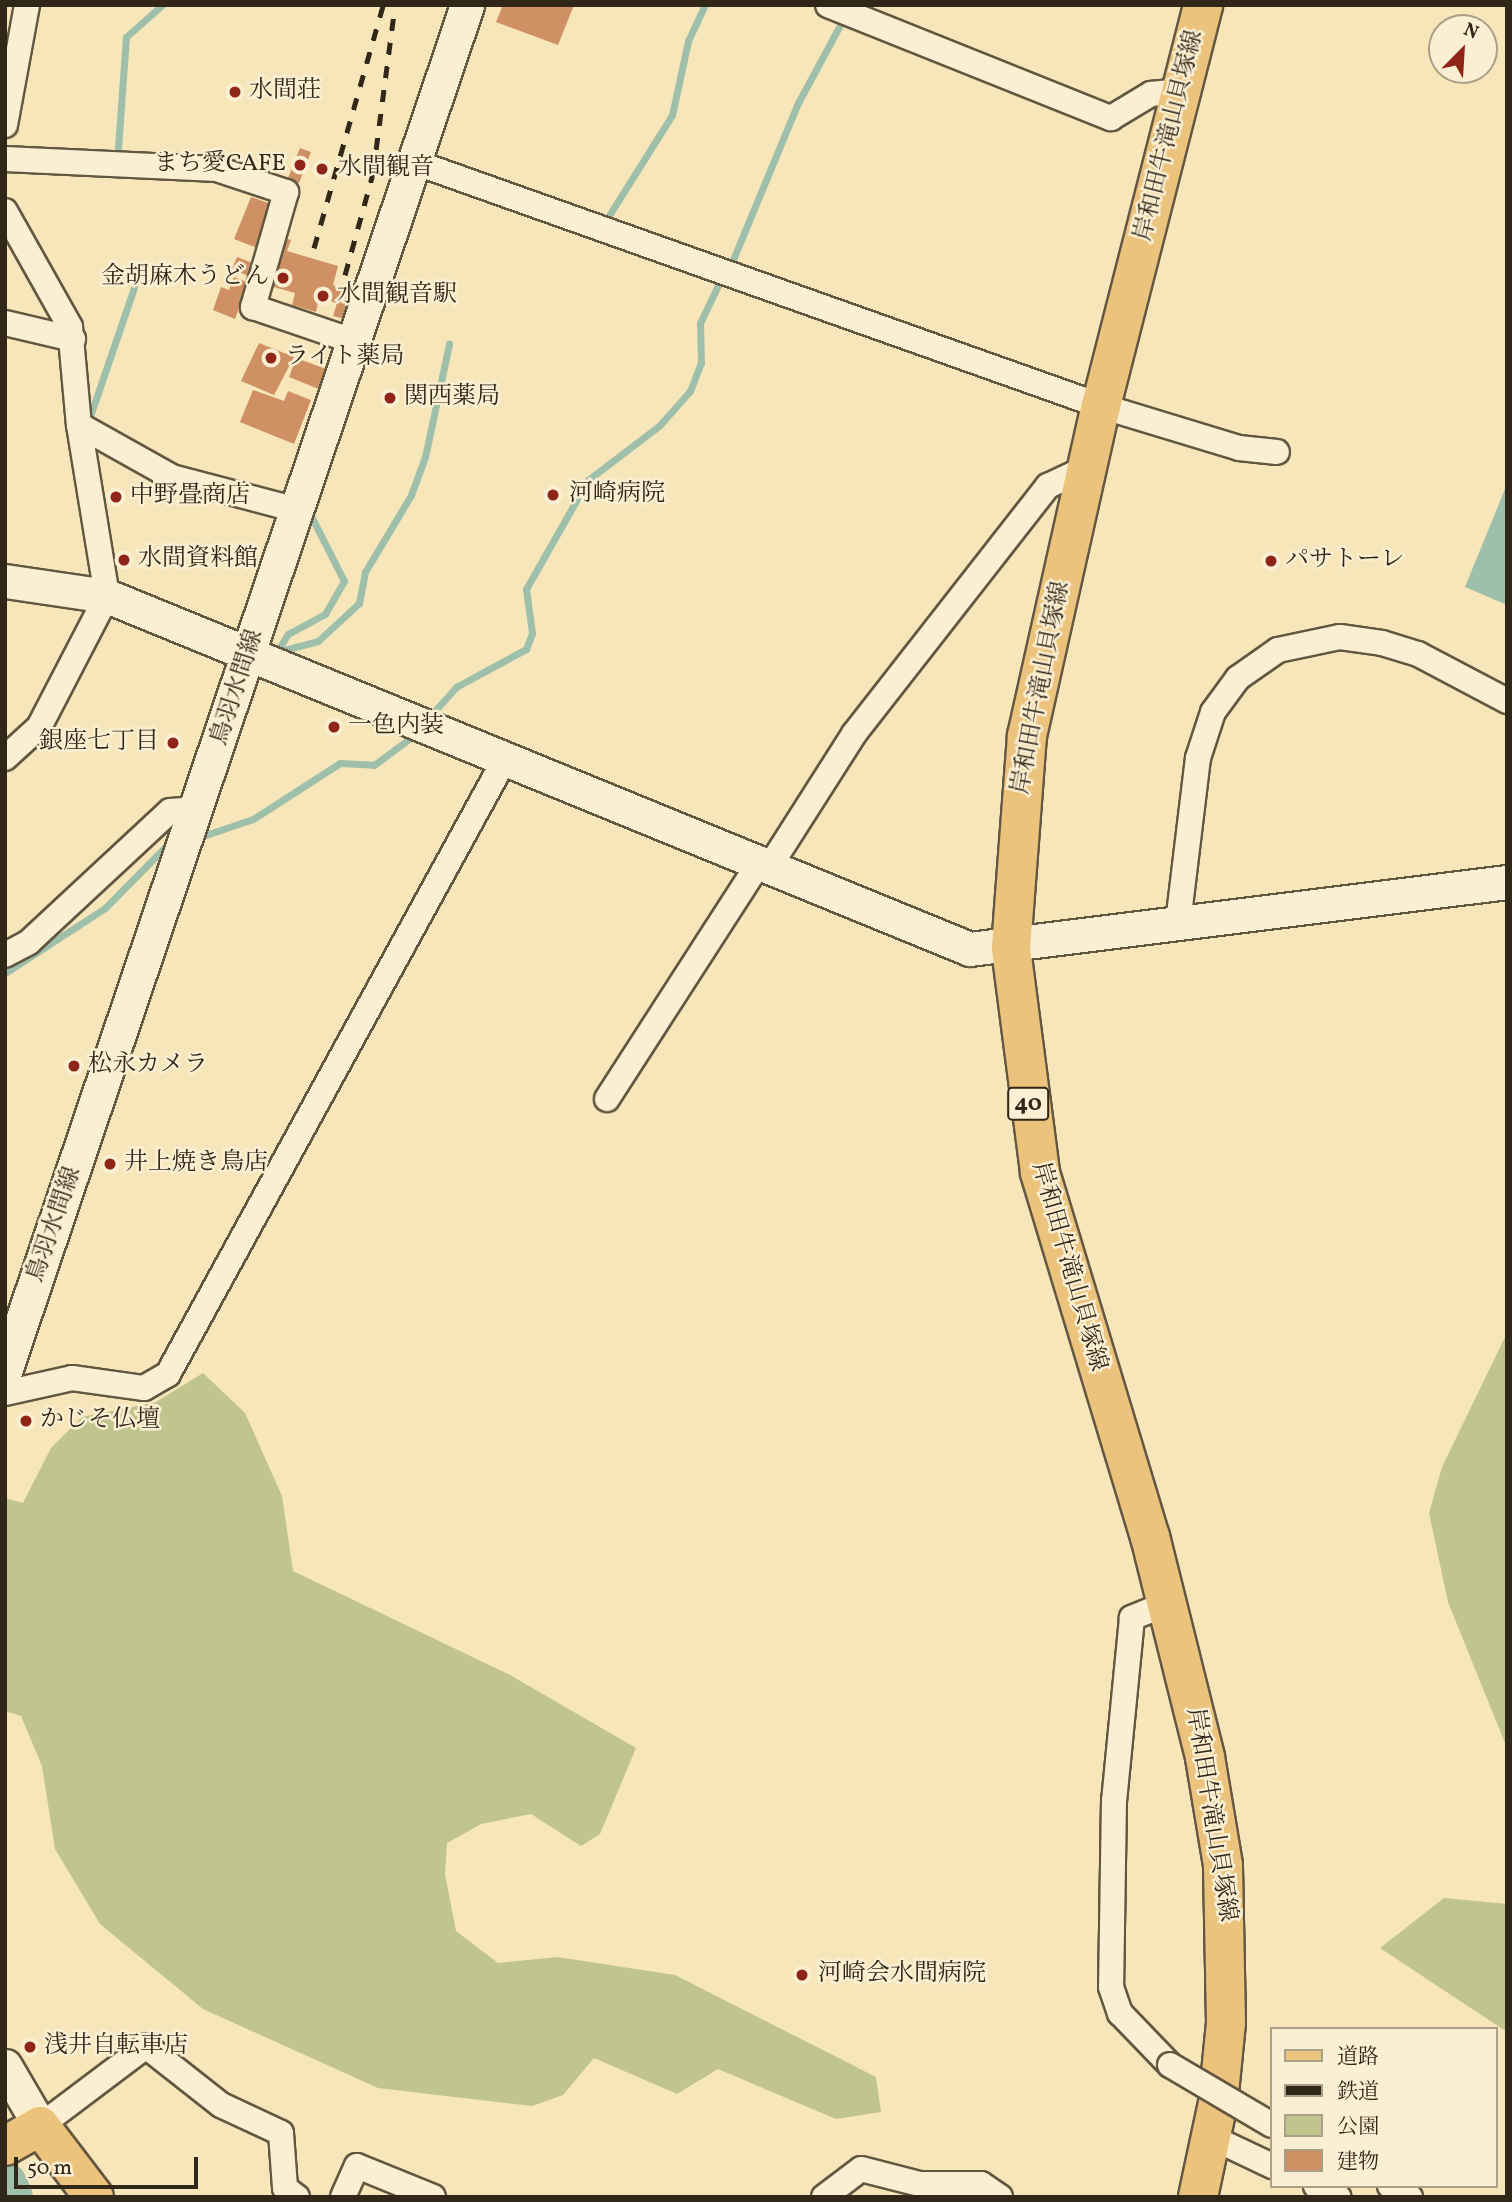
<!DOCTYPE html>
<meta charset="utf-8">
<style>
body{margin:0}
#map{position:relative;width:1512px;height:2202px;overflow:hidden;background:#f7e6ba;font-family:Vollkorn,"Noto Serif JP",serif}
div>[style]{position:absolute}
.green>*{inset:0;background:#c0c48d}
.water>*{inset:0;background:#9ec0ab}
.stream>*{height:7px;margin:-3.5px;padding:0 3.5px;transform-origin:3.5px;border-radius:3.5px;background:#9ec0ab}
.river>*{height:44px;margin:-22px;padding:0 22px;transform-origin:22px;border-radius:22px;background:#9ec0ab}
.building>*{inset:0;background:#cf9064}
.roads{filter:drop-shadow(2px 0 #625741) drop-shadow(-2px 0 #625741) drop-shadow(0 2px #625741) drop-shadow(0 -2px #625741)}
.street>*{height:24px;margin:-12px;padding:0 12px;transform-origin:12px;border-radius:12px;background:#faefd2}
.secondary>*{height:33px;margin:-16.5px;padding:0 16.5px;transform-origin:16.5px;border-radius:16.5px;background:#faefd2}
.primary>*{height:38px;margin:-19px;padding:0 19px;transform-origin:19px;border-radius:19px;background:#ecc37d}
.highway>*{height:38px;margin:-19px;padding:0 19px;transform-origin:19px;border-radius:19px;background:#ecc37d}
.rail>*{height:5px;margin-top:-2.5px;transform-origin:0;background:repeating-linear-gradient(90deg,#312719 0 12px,transparent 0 24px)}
.bridges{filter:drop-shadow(2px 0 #625741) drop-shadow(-2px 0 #625741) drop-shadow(0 2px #625741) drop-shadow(0 -2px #625741)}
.street-bridge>*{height:24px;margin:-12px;padding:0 12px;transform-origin:12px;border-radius:12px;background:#faefd2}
.dots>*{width:19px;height:19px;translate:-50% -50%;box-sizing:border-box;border:4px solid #faefd2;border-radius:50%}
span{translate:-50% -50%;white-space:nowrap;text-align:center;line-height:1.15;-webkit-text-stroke:5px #faefd2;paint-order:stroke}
.shield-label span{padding:2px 5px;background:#faefd2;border:2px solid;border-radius:5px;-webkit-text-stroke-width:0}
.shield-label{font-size:23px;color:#312719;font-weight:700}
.poi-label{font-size:24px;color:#312719}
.left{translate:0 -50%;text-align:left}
.right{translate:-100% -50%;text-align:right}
.street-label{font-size:24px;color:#312719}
.frame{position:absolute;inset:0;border:7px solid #312719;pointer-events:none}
.legend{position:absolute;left:1270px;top:2027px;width:228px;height:161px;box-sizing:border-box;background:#faefd2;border:2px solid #aa9f88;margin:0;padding:9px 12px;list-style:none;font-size:21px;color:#312719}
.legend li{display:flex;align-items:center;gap:14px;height:35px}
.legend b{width:35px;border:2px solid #aa9f88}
.north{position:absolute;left:1428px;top:14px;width:70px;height:70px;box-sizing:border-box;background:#faefd2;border:2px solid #aa9f88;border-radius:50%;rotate:24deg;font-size:19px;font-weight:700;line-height:28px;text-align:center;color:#312719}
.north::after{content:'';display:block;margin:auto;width:24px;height:32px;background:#8f2418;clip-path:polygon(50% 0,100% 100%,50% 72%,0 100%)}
.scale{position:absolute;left:14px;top:2157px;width:184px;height:32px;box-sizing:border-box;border:4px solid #312719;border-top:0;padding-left:9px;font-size:21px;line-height:24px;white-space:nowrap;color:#312719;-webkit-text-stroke:5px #faefd2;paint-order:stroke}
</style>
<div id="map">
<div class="green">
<i style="clip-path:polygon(1507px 1333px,1507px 1748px,1448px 1602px,1429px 1513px,1442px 1467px)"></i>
<i style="clip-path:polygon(203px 1373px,245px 1413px,282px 1496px,293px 1571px,510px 1675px,636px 1748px,600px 1834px,581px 1846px,531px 1814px,481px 1824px,447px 1843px,445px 1874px,456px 1931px,498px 1963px,557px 1957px,675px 1975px,876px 2077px,881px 2112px,836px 2119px,718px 2069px,677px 2094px,594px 2058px,563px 2095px,532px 2106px,378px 2088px,203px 2009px,100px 1924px,55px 1849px,42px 1766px,21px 1716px,5px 1711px,5px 1498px,23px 1503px,51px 1448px,82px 1417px,156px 1402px)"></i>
<i style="clip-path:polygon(1444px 1898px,1507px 1904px,1507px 2032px,1380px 1948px)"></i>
</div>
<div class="water">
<i style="clip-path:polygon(1507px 484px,1507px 605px,1465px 587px)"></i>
</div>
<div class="stream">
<i style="left:118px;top:148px;width:111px;rotate:-85.9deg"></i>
<i style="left:126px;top:37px;width:48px;rotate:-41.6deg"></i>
<i style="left:608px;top:217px;width:120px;rotate:-57.9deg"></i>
<i style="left:672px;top:115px;width:76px;rotate:-77.8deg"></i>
<i style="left:688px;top:41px;width:40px;rotate:-65deg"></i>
<i style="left:732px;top:262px;width:172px;rotate:-67.5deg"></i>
<i style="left:798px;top:103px;width:91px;rotate:-61.7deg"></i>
<i style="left:88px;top:422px;width:142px;rotate:-71.1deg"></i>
<i style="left:277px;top:652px;width:42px;rotate:-15deg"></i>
<i style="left:318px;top:641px;width:56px;rotate:-42.8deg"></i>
<i style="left:359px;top:603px;width:32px;rotate:-79deg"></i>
<i style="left:365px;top:572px;width:90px;rotate:-59.1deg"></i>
<i style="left:411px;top:495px;width:40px;rotate:-69.8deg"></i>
<i style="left:425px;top:457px;width:116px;rotate:-78deg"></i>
<i style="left:277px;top:652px;width:21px;rotate:-59deg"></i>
<i style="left:288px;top:634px;width:42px;rotate:-28.4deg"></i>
<i style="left:325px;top:614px;width:38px;rotate:-60deg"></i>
<i style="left:344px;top:581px;width:71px;rotate:-116.9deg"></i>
<i style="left:431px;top:715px;width:38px;rotate:-48deg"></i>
<i style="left:456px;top:687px;width:80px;rotate:-28.5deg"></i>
<i style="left:526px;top:649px;width:17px;rotate:-69deg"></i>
<i style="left:532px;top:633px;width:44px;rotate:-97.8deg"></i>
<i style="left:526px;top:589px;width:125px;rotate:-60.4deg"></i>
<i style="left:588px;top:480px;width:89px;rotate:-37.3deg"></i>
<i style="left:659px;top:426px;width:47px;rotate:-48.5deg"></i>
<i style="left:690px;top:391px;width:30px;rotate:-69deg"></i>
<i style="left:701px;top:363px;width:40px;rotate:-91.4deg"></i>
<i style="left:700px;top:323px;width:47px;rotate:-64.5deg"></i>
<i style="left:200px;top:837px;width:56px;rotate:-18.8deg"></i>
<i style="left:253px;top:819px;width:103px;rotate:-32.8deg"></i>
<i style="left:340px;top:763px;width:34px;rotate:3deg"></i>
<i style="left:374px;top:765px;width:49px;rotate:-36.6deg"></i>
<i style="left:5px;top:973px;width:119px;rotate:-33deg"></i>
<i style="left:105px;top:908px;width:94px;rotate:-45.4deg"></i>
</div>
<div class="river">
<i style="left:5px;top:2184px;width:14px;rotate:65deg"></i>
</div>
<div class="building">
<i style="clip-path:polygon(503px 5px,574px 5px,558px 45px,496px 22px)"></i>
<i style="clip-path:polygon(300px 148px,311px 152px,299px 183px,288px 178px)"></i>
<i style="clip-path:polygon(251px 197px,274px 205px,257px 248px,234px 239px)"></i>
<i style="clip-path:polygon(284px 238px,291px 240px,287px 251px,338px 266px,333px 285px,354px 291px,345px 319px,333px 316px,337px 303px,319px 298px,316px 312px,292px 305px,295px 293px,270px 286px)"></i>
<i style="clip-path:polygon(237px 257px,258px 265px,253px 278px,232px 269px)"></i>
<i style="clip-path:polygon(234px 277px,249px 283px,235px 319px,213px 310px,221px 287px,229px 290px)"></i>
<i style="clip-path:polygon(259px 343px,294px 357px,274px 395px,241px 381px)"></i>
<i style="clip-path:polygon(296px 358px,329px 370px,321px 390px,289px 377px)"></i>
<i style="clip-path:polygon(253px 390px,284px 401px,288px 391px,311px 400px,294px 444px,240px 422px)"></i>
</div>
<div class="roads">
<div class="street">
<i style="left:828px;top:5px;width:305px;rotate:21.8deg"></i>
<i style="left:1111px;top:118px;width:47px;rotate:-31deg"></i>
<i style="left:1151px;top:94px;width:30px;rotate:-6deg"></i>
<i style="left:5px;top:125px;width:122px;rotate:-79.6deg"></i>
<i style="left:5px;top:159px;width:212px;rotate:2.7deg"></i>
<i style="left:217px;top:169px;width:73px;rotate:18.4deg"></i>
<i style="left:286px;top:192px;width:120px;rotate:106deg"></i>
<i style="left:253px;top:307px;width:106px;rotate:18.8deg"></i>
<i style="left:414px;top:162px;width:729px;rotate:19.55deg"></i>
<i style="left:1101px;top:406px;width:144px;rotate:16.9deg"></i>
<i style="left:1239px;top:448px;width:38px;rotate:6deg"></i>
<i style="left:5px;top:211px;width:133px;rotate:60.7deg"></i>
<i style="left:70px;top:327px;width:98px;rotate:84.8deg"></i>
<i style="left:79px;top:425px;width:173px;rotate:80.7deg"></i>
<i style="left:107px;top:596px;width:148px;rotate:117.4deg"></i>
<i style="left:39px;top:727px;width:46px;rotate:137.6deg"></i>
<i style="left:5px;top:323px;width:70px;rotate:13.2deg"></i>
<i style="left:79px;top:425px;width:107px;rotate:29.2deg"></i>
<i style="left:172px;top:477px;width:129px;rotate:14.8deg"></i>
<i style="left:768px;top:869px;width:160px;rotate:-57.5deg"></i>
<i style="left:854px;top:734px;width:315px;rotate:-52deg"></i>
<i style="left:1048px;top:486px;width:42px;rotate:-25.3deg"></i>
<i style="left:1178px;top:923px;width:166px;rotate:-83.1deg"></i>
<i style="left:1198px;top:758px;width:48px;rotate:-71.9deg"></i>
<i style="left:1213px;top:712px;width:42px;rotate:-53.7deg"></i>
<i style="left:1238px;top:678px;width:49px;rotate:-35deg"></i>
<i style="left:1278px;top:650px;width:63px;rotate:-11.8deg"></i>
<i style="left:1340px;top:637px;width:42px;rotate:8.1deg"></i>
<i style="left:1382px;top:643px;width:38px;rotate:17deg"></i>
<i style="left:1418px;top:654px;width:101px;rotate:27.8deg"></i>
<i style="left:5px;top:955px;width:27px;rotate:-28deg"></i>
<i style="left:29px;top:942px;width:192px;rotate:-42.9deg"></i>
<i style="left:170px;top:811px;width:28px;rotate:-4deg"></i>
<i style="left:607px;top:1099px;width:278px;rotate:-57.2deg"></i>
<i style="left:5px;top:1393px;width:69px;rotate:-12.6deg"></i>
<i style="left:72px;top:1378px;width:73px;rotate:7.9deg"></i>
<i style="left:144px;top:1388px;width:28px;rotate:-30deg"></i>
<i style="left:168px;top:1374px;width:701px;rotate:-61.28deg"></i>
<i style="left:1166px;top:1604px;width:37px;rotate:158deg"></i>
<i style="left:1132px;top:1618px;width:183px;rotate:95.6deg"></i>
<i style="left:1114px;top:1800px;width:187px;rotate:90.9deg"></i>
<i style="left:1111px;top:1987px;width:28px;rotate:71deg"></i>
<i style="left:1120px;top:2013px;width:72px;rotate:46.1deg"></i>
<i style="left:40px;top:2126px;width:133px;rotate:-37deg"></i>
<i style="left:146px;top:2046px;width:95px;rotate:38.2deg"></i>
<i style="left:221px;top:2105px;width:66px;rotate:25deg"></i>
<i style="left:281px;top:2133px;width:55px;rotate:85.8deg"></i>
<i style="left:285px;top:2188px;width:15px;rotate:37deg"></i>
<i style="left:1211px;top:2137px;width:68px;rotate:25.4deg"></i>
<i style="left:1316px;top:2186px;width:25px;rotate:26deg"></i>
<i style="left:1390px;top:2186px;width:23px;rotate:29deg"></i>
<i style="left:343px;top:2197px;width:34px;rotate:-66deg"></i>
<i style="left:357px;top:2166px;width:82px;rotate:22.2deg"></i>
<i style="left:824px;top:2197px;width:46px;rotate:-37.1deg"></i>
<i style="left:861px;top:2169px;width:61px;rotate:14.3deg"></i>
<i style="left:920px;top:2184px;width:61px"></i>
<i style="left:981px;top:2184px;width:23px;rotate:34deg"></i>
</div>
<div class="secondary">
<i style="left:5px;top:581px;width:103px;rotate:8.4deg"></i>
<i style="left:107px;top:596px;width:932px;rotate:22.25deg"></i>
<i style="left:970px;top:949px;width:541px;rotate:-7.11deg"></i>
<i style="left:5px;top:1371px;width:1442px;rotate:-71.31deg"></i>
<i style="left:5px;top:2066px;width:69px;rotate:59.7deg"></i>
</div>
<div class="primary">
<i style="left:1198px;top:2197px;width:96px;rotate:-78deg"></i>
<i style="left:1218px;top:2103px;width:80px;rotate:-84.3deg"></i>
<i style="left:1226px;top:2023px;width:158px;rotate:-91.1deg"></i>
<i style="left:1223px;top:1865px;width:109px;rotate:-99.5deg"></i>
<i style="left:1205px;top:1757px;width:227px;rotate:-104deg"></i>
<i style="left:1150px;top:1537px;width:381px;rotate:-106.8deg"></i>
<i style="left:1040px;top:1172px;width:226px;rotate:-97.4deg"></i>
<i style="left:1011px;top:948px;width:213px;rotate:-85.7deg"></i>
<i style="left:1027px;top:736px;width:338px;rotate:-77.4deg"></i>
<i style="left:1101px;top:406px;width:414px;rotate:-75.7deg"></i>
</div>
<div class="highway">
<i style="left:5px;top:2146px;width:40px;rotate:-29.7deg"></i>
<i style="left:40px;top:2126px;width:89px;rotate:52.7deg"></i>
</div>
</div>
<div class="rail">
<i style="left:314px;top:248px;width:253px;rotate:-74.1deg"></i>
<i style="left:345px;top:275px;width:106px;rotate:-74.6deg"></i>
<i style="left:373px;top:173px;width:169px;rotate:-82.5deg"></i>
</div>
<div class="bridges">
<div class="street-bridge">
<i style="left:1170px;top:2065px;width:118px;rotate:30.5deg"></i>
</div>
</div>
<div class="dots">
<i style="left:235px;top:92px;background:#8f2418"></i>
<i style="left:300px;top:165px;background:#8f2418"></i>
<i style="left:322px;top:169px;background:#8f2418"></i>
<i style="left:283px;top:278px;background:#8f2418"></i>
<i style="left:323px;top:296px;background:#8f2418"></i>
<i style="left:271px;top:358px;background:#8f2418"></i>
<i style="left:390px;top:398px;background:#8f2418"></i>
<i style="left:553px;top:495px;background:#8f2418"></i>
<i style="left:116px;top:497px;background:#8f2418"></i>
<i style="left:124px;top:560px;background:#8f2418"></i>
<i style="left:1271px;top:561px;background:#8f2418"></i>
<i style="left:334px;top:727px;background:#8f2418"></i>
<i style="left:173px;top:743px;background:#8f2418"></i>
<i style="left:74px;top:1066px;background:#8f2418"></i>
<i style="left:110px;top:1164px;background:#8f2418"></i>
<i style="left:26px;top:1421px;background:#8f2418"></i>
<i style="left:802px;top:1975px;background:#8f2418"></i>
<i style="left:30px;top:2047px;background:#8f2418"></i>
</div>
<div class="shield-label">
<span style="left:1028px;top:1104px">40</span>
</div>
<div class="poi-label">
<span class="left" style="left:249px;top:92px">水間荘</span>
<span class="right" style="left:286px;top:165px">まち愛CAFE</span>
<span class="left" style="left:338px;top:169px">水間観音</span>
<span class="right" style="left:269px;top:278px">金胡麻木うどん</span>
<span class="left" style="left:337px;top:296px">水間観音駅</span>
<span class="left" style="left:285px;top:358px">ライト薬局</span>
<span class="left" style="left:404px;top:398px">関西薬局</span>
<span class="left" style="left:569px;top:495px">河崎病院</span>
<span class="left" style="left:130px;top:497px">中野畳商店</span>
<span class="left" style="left:138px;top:560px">水間資料館</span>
<span class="left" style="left:1285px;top:561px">パサトーレ</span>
<span class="left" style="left:348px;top:727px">一色内装</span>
<span class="right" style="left:159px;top:743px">銀座七丁目</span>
<span class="left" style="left:88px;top:1066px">松永カメラ</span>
<span class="left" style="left:124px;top:1164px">井上焼き鳥店</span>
<span class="left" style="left:40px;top:1421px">かじそ仏壇</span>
<span class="left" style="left:818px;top:1975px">河崎会水間病院</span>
<span class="left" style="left:44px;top:2047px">浅井自転車店</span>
</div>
<div class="street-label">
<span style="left:1170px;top:136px;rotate:-76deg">岸和田牛滝山貝塚線</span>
<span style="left:238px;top:688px;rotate:-72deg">鳥羽水間線</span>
<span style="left:1042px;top:688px;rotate:-79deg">岸和田牛滝山貝塚線</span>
<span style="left:55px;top:1225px;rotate:-71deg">鳥羽水間線</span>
<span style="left:1068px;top:1267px;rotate:74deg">岸和田牛滝山貝塚線</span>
<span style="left:1210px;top:1815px;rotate:81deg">岸和田牛滝山貝塚線</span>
</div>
<div class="frame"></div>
<ul class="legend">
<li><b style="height:9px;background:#ecc37d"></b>道路</li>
<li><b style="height:9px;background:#312719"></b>鉄道</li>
<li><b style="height:19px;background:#c0c48d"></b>公園</li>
<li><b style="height:19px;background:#cf9064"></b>建物</li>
</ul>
<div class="north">N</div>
<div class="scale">50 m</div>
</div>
